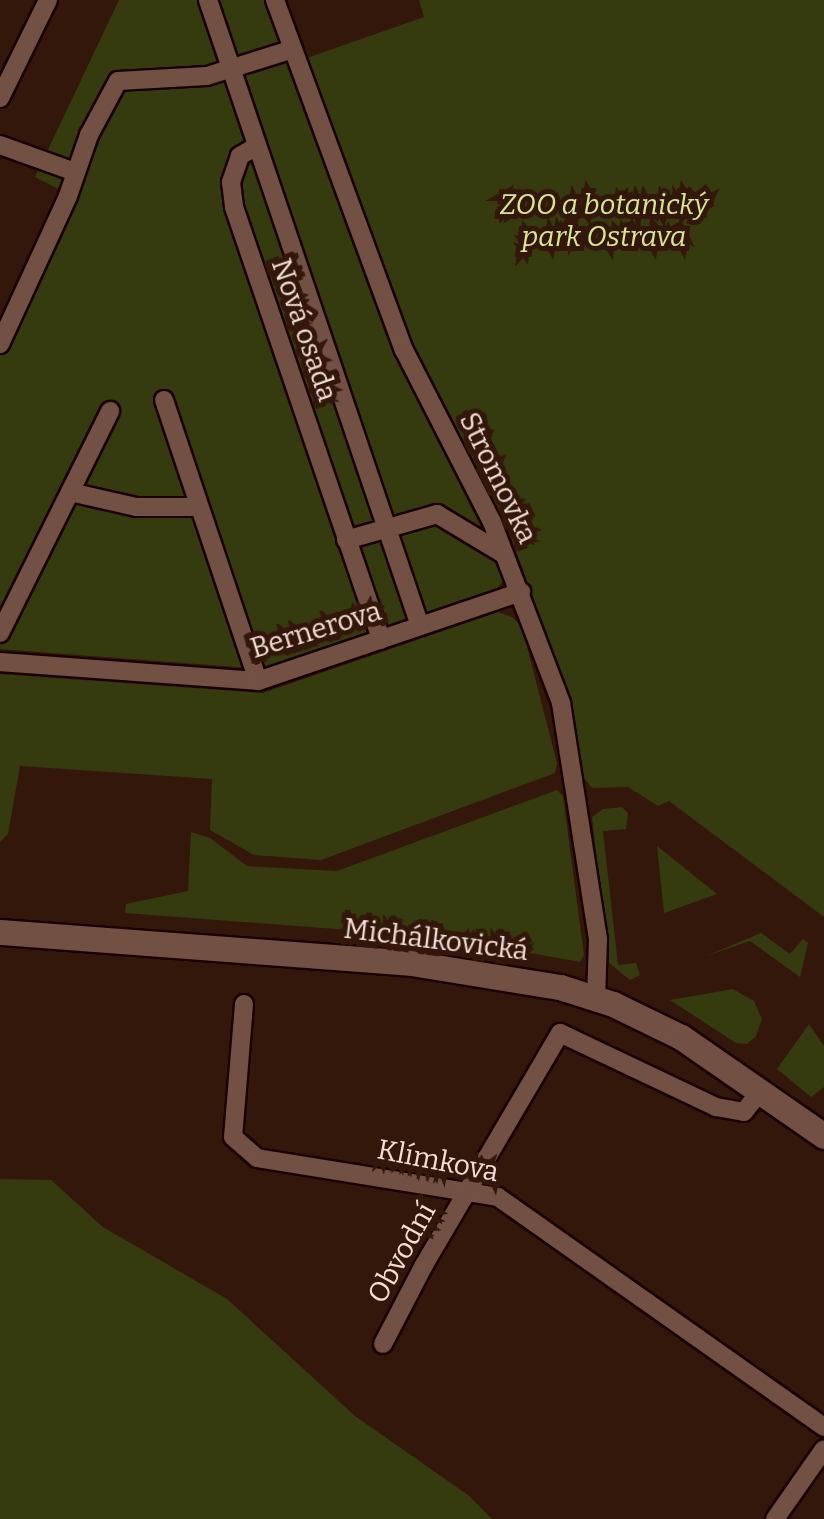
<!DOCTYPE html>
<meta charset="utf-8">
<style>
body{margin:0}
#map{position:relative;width:824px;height:1519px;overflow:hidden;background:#33170b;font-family:Bitter,serif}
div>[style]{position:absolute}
.green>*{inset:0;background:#353b0e}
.roads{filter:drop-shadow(2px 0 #190200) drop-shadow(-2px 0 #190200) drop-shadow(0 2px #190200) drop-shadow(0 -2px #190200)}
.street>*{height:18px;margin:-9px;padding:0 9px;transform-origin:9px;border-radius:9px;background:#725144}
.secondary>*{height:25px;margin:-12.5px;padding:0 12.5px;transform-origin:12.5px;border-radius:12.5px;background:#725144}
span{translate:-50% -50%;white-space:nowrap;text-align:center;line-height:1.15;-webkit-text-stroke:10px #33170b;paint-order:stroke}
.park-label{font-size:28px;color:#d9e890;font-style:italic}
.street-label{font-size:28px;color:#f3dfd7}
</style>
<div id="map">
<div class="green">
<i style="clip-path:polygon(119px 0,267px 0,399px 360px,477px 508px,501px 571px,503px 581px,497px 588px,263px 669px,0 649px,0 350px,72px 196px,35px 177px)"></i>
<i style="clip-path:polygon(419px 0,824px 0,824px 917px,669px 801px,658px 806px,628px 787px,592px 788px,582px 776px,568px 694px,508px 529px,415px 351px,307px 58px,424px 17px)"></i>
<i style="clip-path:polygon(498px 612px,512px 617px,522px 627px,557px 763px,555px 773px,321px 860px,254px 855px,210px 830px,212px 779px,20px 766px,8px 834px,0 842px,0 674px,263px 693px)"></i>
<i style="clip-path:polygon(557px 790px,563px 796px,584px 955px,580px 962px,441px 937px,125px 913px,126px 904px,188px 891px,191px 832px,210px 838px,247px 866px,337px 871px)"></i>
<i style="clip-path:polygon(622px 807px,628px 813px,626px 829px,603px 831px,618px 965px,636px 963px,640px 975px,630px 980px,609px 963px,592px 817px,603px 809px)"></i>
<i style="clip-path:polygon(657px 846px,717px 894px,664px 913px)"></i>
<i style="clip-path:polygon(761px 933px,790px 954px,803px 939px,808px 943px,800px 977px,750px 941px,706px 956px)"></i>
<i style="clip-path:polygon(733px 989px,754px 1001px,762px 1019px,756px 1036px,747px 1044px,736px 1043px,670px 1000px)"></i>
<i style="clip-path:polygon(809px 1024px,824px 1046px,824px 1087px,811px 1097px,777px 1069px)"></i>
<i style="clip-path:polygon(0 1179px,51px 1180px,103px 1227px,227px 1299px,355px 1416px,468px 1495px,492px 1519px,0 1519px)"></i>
</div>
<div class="roads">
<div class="street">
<i style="left:208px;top:0;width:661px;rotate:71.29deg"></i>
<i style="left:275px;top:0;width:373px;rotate:69.8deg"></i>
<i style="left:404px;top:350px;width:193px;rotate:62.9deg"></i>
<i style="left:492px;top:522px;width:194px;rotate:69.1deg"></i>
<i style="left:561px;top:703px;width:239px;rotate:81.1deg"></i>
<i style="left:598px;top:939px;width:59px;rotate:91.9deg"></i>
<i style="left:0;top:98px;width:109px;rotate:-63.9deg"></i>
<i style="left:0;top:145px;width:80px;rotate:19.8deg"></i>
<i style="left:257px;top:146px;width:20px;rotate:150deg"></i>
<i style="left:240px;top:156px;width:28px;rotate:109deg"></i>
<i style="left:231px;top:182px;width:25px;rotate:83deg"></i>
<i style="left:234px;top:207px;width:457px;rotate:71.2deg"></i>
<i style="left:0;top:344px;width:163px;rotate:-65.3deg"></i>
<i style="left:68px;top:196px;width:65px;rotate:-71deg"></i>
<i style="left:89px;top:135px;width:61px;rotate:-61.8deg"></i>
<i style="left:118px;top:81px;width:89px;rotate:-3.2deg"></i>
<i style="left:207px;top:76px;width:90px;rotate:-17.4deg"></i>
<i style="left:164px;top:400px;width:296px;rotate:71.5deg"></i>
<i style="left:70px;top:492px;width:68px;rotate:12.8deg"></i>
<i style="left:136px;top:507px;width:63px"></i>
<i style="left:346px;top:540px;width:95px;rotate:-15.9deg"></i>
<i style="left:437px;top:514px;width:79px;rotate:31.1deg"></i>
<i style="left:0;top:633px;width:248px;rotate:-63.6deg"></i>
<i style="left:0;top:662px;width:259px;rotate:4.2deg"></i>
<i style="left:258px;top:681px;width:278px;rotate:-18.7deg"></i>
<i style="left:244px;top:1004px;width:133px;rotate:94.7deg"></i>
<i style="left:233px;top:1137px;width:32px;rotate:41deg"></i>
<i style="left:257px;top:1158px;width:244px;rotate:9.2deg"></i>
<i style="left:498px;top:1197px;width:399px;rotate:35.2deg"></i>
<i style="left:383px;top:1344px;width:89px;rotate:-62.6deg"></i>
<i style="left:424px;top:1265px;width:269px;rotate:-59.6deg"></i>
<i style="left:560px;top:1033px;width:173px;rotate:25.4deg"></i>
<i style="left:716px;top:1107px;width:28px;rotate:10deg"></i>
<i style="left:744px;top:1112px;width:29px;rotate:-52deg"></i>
<i style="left:775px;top:1519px;width:85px;rotate:-55deg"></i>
</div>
<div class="secondary">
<i style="left:0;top:932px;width:412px;rotate:4.3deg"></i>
<i style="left:411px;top:963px;width:151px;rotate:9.2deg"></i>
<i style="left:560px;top:987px;width:56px;rotate:17.8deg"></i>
<i style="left:613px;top:1004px;width:76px;rotate:25.9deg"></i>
<i style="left:681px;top:1037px;width:174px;rotate:34.7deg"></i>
</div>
</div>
<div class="park-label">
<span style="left:604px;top:221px">ZOO a botanický<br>park Ostrava</span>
</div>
<div class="street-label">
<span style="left:304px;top:330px;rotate:71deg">Nová osada</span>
<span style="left:498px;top:478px;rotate:64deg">Stromovka</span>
<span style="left:316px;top:630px;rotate:-17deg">Bernerova</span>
<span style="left:436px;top:940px;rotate:7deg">Michálkovická</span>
<span style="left:438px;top:1161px;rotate:11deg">Klímkova</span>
<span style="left:402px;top:1253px;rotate:-61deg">Obvodní</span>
</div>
</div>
